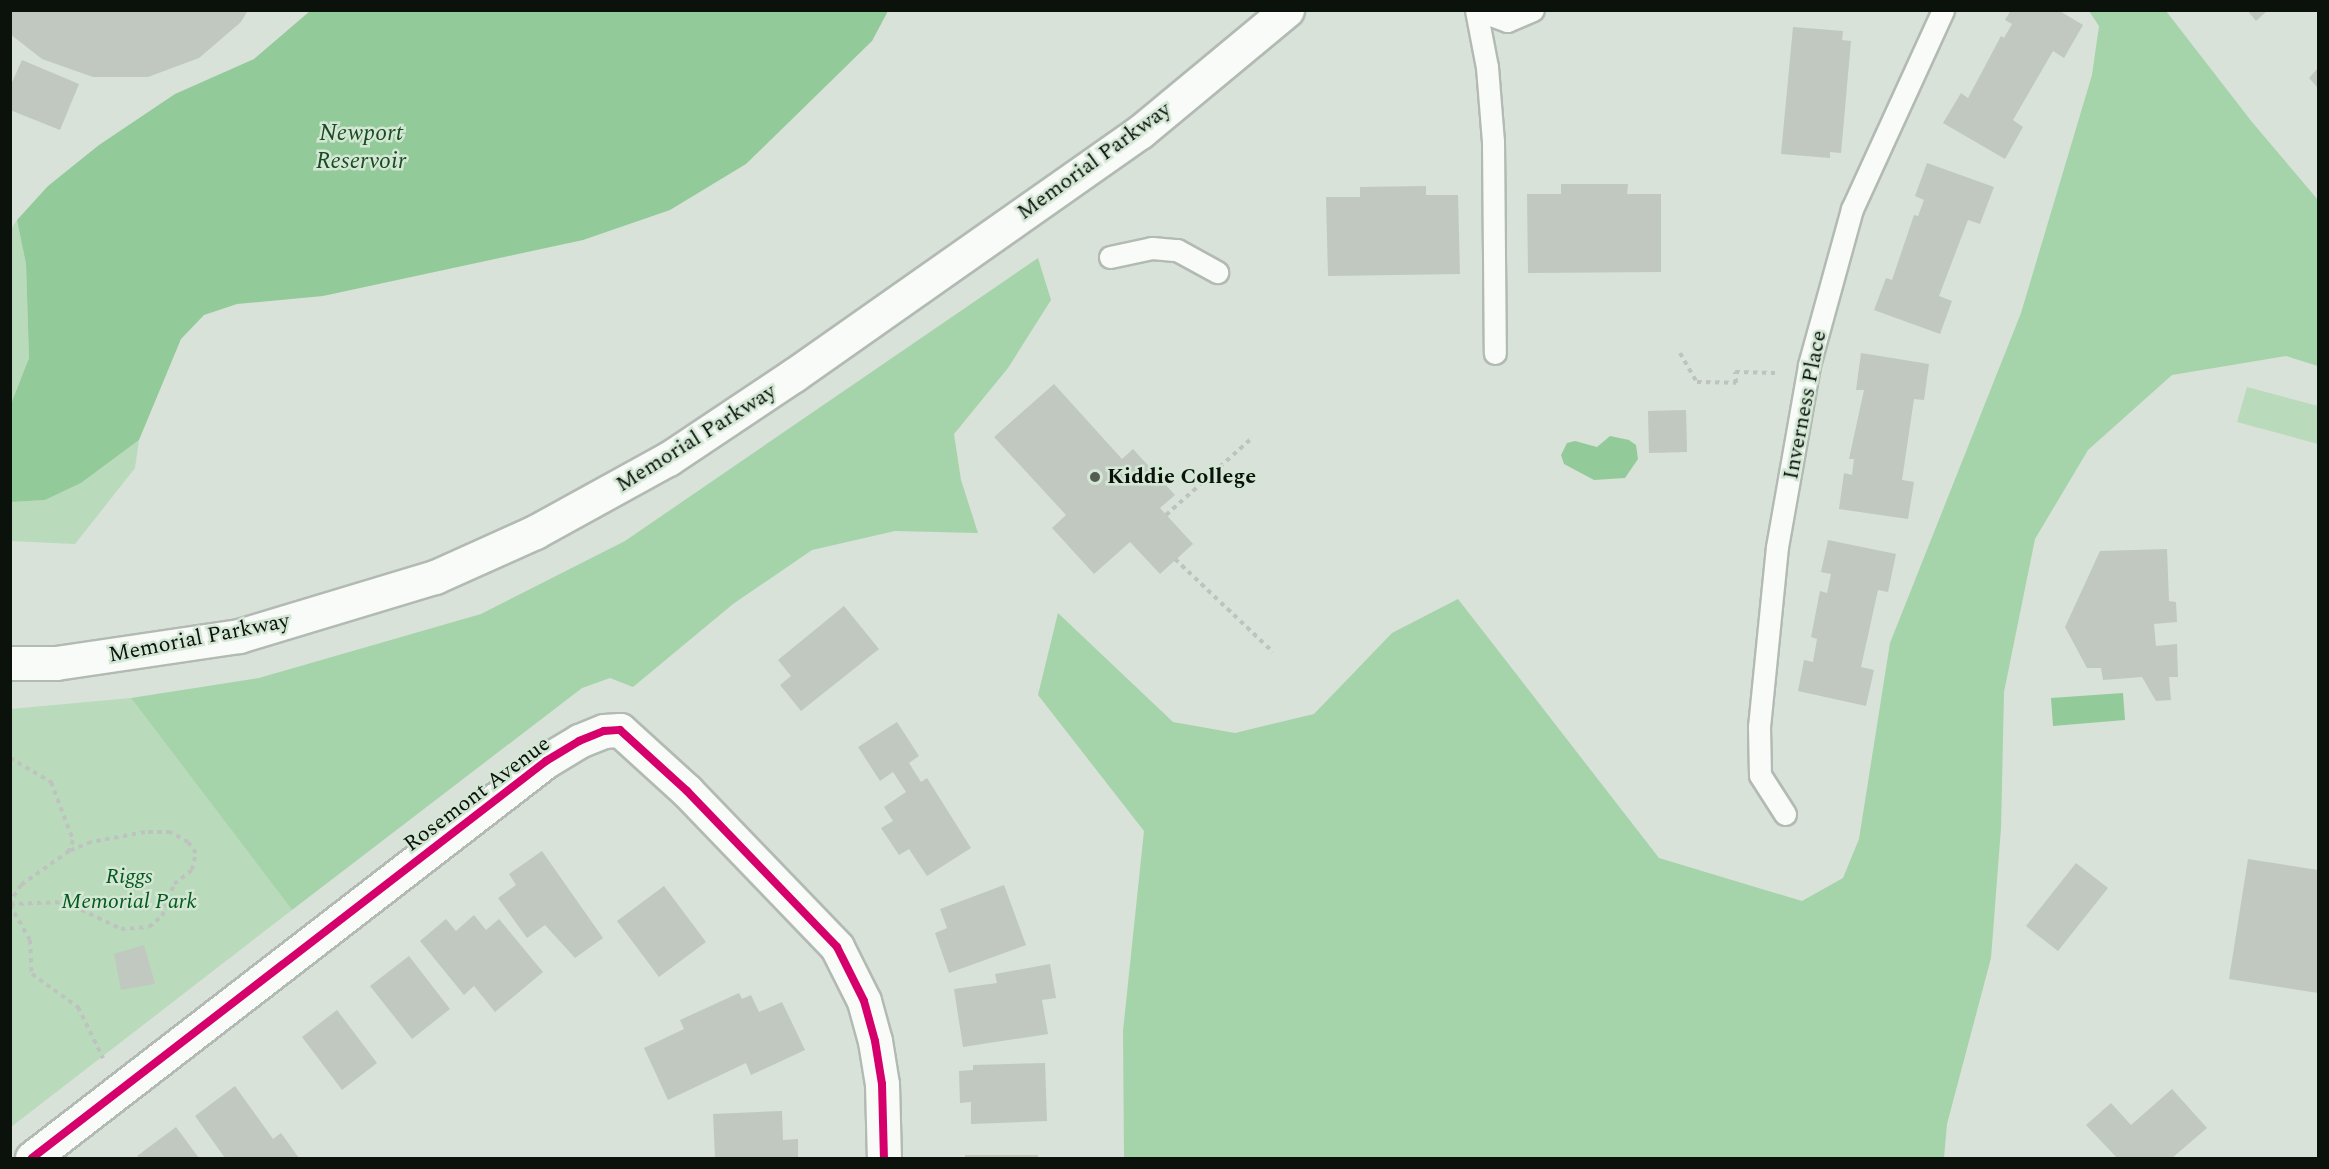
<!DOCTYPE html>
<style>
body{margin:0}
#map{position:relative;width:2329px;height:1169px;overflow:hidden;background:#d8e2d8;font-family:Spectral,serif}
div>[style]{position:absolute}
.green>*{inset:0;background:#b9dabb}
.forest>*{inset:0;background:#a5d3aa}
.water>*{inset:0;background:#93ca99}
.building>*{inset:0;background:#c0c8c0}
.path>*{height:4px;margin-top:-2px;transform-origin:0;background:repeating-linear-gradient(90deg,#bfc3c0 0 4.5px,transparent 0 9px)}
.roads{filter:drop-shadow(2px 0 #b2bab3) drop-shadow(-2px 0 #b2bab3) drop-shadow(0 2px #b2bab3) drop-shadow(0 -2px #b2bab3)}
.service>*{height:21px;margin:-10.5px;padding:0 10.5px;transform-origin:10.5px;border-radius:10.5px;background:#f9fbf9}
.minor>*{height:33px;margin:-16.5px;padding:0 16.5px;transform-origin:16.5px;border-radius:16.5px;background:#f9fbf9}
.secondary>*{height:33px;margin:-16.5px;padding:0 16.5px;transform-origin:16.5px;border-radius:16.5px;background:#f9fbf9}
.cycleway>*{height:8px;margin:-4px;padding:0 4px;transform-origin:4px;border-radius:4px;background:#d6006c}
.dots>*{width:16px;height:16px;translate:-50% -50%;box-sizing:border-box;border:3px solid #d3e7d4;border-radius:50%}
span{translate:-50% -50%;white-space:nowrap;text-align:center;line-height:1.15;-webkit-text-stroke:5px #d3e7d4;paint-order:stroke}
.street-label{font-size:22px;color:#0b120c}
.poi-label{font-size:22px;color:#0b120c;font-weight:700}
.left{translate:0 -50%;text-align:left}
.park-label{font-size:22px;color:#045a1e;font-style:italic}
.water-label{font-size:24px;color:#184c22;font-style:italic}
.frame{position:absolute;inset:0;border:12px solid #0b120c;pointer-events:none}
</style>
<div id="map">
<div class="green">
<i style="clip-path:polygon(17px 220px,26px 264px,29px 358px,11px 404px,10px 231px)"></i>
<i style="clip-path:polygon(2247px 387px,2318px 406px,2318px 444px,2237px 422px)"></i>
<i style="clip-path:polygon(139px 440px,135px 468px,75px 544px,11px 541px,11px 502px,45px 500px,81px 483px)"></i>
<i style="clip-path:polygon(131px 698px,292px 910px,11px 1127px,11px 709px)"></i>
</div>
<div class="forest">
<i style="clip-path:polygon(2089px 11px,2166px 11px,2252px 122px,2318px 200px,2318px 366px,2286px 356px,2172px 375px,2088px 450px,2035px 539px,2004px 692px,2001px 828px,1991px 958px,1947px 1124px,1944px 1158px,1124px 1158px,1123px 1031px,1144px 831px,1038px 695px,1058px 613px,1173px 722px,1235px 733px,1314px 714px,1392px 633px,1458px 599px,1659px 858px,1802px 901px,1843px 878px,1859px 839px,1890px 643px,2021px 313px,2092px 75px,2099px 26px)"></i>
<i style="clip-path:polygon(1038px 258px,1051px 300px,1008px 368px,954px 434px,961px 480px,978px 533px,895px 531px,812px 550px,733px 604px,633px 687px,610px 678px,582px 688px,292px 910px,131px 698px,259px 678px,481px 614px,625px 541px)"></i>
</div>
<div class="water">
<i style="clip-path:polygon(310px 11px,310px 10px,888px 11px,872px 41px,746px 164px,670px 210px,583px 240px,323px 296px,237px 304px,204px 315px,181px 339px,139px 440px,81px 483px,45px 500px,11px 502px,11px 404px,29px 358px,26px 264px,17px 220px,48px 186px,99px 145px,175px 94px,254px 59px)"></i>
<i style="clip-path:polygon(1610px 436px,1629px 440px,1636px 445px,1638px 459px,1625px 478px,1594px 480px,1564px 464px,1561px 455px,1567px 443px,1575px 441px,1597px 447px)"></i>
<i style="clip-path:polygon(2123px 693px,2125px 720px,2053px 726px,2051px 698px)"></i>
</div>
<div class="building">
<i style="clip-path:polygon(10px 10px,248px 10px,241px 22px,199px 58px,148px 77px,93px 77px,42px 59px,10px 34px)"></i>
<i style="clip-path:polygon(2011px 10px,2058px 10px,2083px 25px,2064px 58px,2053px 51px,2013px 120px,2023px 127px,2005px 159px,1943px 123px,1961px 93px,1968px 98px,2001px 36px,2004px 38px,2012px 24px,2005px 20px)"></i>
<i style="clip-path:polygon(2247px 10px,2268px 10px,2256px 21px)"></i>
<i style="clip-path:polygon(1793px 27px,1843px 31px,1842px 40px,1851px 41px,1841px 153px,1830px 152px,1830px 158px,1781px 154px)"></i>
<i style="clip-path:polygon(22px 60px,79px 84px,60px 130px,10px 110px,10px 87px)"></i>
<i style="clip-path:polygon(2318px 68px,2318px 88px,2309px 78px)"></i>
<i style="clip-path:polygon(1927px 163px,1994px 187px,1980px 224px,1968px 220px,1939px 296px,1952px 301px,1940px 334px,1874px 310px,1886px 278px,1892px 280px,1914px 215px,1918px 216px,1924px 200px,1915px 196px)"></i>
<i style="clip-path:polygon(1561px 184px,1628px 184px,1627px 194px,1661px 194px,1661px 272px,1528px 273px,1527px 194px,1561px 194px)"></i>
<i style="clip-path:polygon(1426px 186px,1426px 195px,1458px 195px,1460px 274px,1328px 276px,1326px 197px,1360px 197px,1360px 187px)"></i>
<i style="clip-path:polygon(1861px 353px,1929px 364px,1924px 400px,1914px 399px,1902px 480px,1914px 482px,1908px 519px,1839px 509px,1844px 473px,1852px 475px,1854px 459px,1849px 459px,1864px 390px,1856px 390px)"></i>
<i style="clip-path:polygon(1054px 384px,1122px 459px,1133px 449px,1175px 495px,1160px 508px,1193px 544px,1160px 574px,1130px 542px,1094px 574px,1052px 528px,1066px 515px,994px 437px)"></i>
<i style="clip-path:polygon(1686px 410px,1687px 452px,1649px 453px,1648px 411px)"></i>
<i style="clip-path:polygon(1828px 540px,1896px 554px,1888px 592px,1878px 590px,1861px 667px,1874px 670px,1866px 706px,1798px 691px,1804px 660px,1813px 662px,1817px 639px,1811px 637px,1820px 591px,1827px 593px,1831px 574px,1821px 572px)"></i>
<i style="clip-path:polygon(2167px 549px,2169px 601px,2176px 602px,2177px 622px,2154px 624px,2156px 646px,2177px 644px,2178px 677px,2169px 677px,2171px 700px,2156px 701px,2142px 677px,2103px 680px,2101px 668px,2087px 668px,2065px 627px,2100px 551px)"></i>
<i style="clip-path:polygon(844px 606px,879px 649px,801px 711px,780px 685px,791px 676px,778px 660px)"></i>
<i style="clip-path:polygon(897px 722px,919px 756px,909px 763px,921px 782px,927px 778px,971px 848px,927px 876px,909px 849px,899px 855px,881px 828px,893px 821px,884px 807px,906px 792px,893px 772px,880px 781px,858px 747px)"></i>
<i style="clip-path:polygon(542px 851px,603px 938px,575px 958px,545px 925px,527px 938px,498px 898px,516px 885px,509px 874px)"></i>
<i style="clip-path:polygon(2248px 859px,2318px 870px,2318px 993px,2229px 979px)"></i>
<i style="clip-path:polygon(2076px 863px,2108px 888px,2058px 951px,2026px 926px)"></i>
<i style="clip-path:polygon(1004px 885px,1026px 945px,949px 973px,935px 933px,947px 928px,940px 909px)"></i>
<i style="clip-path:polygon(664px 886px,706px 942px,659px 977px,617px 921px)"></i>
<i style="clip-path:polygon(474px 915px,486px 930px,499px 919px,543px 972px,495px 1012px,474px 986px,464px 995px,420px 941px,446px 919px,456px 931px)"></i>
<i style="clip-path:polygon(144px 945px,155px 984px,121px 990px,114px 954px)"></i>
<i style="clip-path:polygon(409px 956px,450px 1009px,412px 1039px,370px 986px)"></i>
<i style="clip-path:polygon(1050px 964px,1056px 998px,1042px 1000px,1048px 1034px,963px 1047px,954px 989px,997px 983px,995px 974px)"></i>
<i style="clip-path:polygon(739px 993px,742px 999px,751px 995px,759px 1012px,782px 1002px,805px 1050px,751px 1075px,746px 1063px,668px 1100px,644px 1048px,684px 1029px,680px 1020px)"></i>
<i style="clip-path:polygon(337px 1010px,377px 1063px,342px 1090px,302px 1037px)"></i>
<i style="clip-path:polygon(1045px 1063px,1047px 1121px,971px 1124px,971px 1102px,960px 1103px,959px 1071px,973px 1070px,973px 1065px)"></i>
<i style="clip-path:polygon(235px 1086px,273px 1139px,281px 1133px,299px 1158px,225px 1158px,195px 1116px)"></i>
<i style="clip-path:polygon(2172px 1089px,2207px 1128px,2172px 1158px,2117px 1158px,2086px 1125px,2111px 1103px,2131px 1125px)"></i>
<i style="clip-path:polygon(782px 1111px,783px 1140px,798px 1139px,798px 1158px,715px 1158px,713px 1114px)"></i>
<i style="clip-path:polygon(176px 1127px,199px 1158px,140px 1158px,137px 1156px)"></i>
<i style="clip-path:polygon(965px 1155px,1038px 1155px,1038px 1158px,965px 1158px)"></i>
</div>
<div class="path">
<i style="left:1680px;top:353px;width:34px;rotate:60deg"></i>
<i style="left:1697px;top:382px;width:39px;rotate:1deg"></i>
<i style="left:1736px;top:383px;width:11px;rotate:-95deg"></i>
<i style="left:1735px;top:372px;width:40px;rotate:1.4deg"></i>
<i style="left:1166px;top:515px;width:115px;rotate:-41.8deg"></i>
<i style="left:1175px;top:559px;width:135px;rotate:43.5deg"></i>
<i style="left:10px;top:758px;width:48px;rotate:30.3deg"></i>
<i style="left:51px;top:782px;width:62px;rotate:69.2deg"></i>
<i style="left:73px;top:840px;width:12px;rotate:110deg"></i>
<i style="left:69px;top:851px;width:59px;rotate:144.7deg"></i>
<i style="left:21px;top:885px;width:20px;rotate:123deg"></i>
<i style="left:10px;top:904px;width:55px;rotate:-2.1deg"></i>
<i style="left:65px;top:902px;width:62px;rotate:25.7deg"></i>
<i style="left:121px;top:929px;width:28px;rotate:-4deg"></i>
<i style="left:149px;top:927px;width:17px;rotate:-40deg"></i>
<i style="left:162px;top:916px;width:34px;rotate:-69deg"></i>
<i style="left:174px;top:884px;width:23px;rotate:-38deg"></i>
<i style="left:192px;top:870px;width:17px;rotate:-77deg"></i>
<i style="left:196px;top:853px;width:14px;rotate:-126deg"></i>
<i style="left:188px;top:842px;width:20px;rotate:-150deg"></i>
<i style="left:171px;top:832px;width:26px;rotate:180deg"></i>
<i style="left:145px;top:832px;width:55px;rotate:169.5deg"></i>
<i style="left:91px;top:842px;width:24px;rotate:158deg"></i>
<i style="left:10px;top:905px;width:40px;rotate:60.3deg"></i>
<i style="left:30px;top:940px;width:34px;rotate:87deg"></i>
<i style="left:32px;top:974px;width:57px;rotate:35.7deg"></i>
<i style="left:78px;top:1007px;width:57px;rotate:63.9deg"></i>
</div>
<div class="roads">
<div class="service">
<i style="left:1476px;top:10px;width:58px;rotate:79.1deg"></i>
<i style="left:1487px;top:67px;width:74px;rotate:85.4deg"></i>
<i style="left:1493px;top:141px;width:212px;rotate:89.5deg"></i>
<i style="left:1477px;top:10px;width:32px;rotate:20deg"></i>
<i style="left:1507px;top:21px;width:28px;rotate:-23deg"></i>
<i style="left:1110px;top:257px;width:43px;rotate:-12.1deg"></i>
<i style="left:1152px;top:248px;width:25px;rotate:5deg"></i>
<i style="left:1177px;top:250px;width:46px;rotate:28.8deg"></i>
<i style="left:1785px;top:814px;width:46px;rotate:-122.7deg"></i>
<i style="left:1760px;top:775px;width:48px;rotate:-91.2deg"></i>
<i style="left:1759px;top:727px;width:181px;rotate:-84.3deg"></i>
<i style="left:1777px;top:547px;width:185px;rotate:-80deg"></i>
<i style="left:1809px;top:365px;width:162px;rotate:-74.6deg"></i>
<i style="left:1852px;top:209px;width:219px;rotate:-65.4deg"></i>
</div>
<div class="minor">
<i style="left:32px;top:1158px;width:649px;rotate:-37.68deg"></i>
<i style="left:546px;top:761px;width:39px;rotate:-31deg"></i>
<i style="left:579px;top:741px;width:27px;rotate:-22deg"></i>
<i style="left:604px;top:731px;width:16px;rotate:-4deg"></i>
<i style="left:620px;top:730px;width:91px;rotate:42.3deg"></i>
<i style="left:687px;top:791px;width:216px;rotate:46.1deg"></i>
<i style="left:837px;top:947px;width:60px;rotate:63.4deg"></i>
<i style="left:864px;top:1001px;width:41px;rotate:74.6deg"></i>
<i style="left:875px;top:1041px;width:44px;rotate:80.8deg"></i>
<i style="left:882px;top:1084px;width:74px;rotate:88.5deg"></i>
</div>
<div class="secondary">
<i style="left:10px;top:663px;width:46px"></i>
<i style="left:56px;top:663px;width:185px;rotate:-8.4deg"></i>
<i style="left:239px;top:636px;width:205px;rotate:-16.8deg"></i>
<i style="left:435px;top:577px;width:110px;rotate:-24.2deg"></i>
<i style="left:535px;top:532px;width:152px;rotate:-28.8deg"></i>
<i style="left:668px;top:459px;width:151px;rotate:-33.7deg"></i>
<i style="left:794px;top:375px;width:423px;rotate:-35.1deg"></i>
<i style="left:1140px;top:132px;width:191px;rotate:-39.7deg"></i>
</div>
</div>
<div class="cycleway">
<i style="left:32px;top:1158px;width:649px;rotate:-37.68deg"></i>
<i style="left:546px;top:761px;width:39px;rotate:-31deg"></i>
<i style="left:579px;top:741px;width:27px;rotate:-22deg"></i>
<i style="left:604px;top:731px;width:16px;rotate:-4deg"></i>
<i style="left:620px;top:730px;width:91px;rotate:42.3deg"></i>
<i style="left:687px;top:791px;width:216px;rotate:46.1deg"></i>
<i style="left:837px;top:947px;width:60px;rotate:63.4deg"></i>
<i style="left:864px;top:1001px;width:41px;rotate:74.6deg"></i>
<i style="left:875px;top:1041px;width:44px;rotate:80.8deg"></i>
<i style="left:882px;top:1084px;width:74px;rotate:88.5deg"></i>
</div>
<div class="dots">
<i style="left:1095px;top:477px;background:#535b53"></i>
</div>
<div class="street-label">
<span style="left:1094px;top:161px;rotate:-36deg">Memorial Parkway</span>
<span style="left:1805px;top:405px;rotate:-79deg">Inverness Place</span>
<span style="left:696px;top:438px;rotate:-32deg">Memorial Parkway</span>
<span style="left:199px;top:638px;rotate:-11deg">Memorial Parkway</span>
<span style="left:477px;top:794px;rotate:-37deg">Rosemont Avenue</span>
</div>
<div class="poi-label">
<span class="left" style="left:1107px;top:477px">Kiddie College</span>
</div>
<div class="park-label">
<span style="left:129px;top:889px">Riggs<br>Memorial Park</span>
</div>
<div class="water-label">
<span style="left:361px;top:148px">Newport<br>Reservoir</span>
</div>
<div class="frame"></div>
</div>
